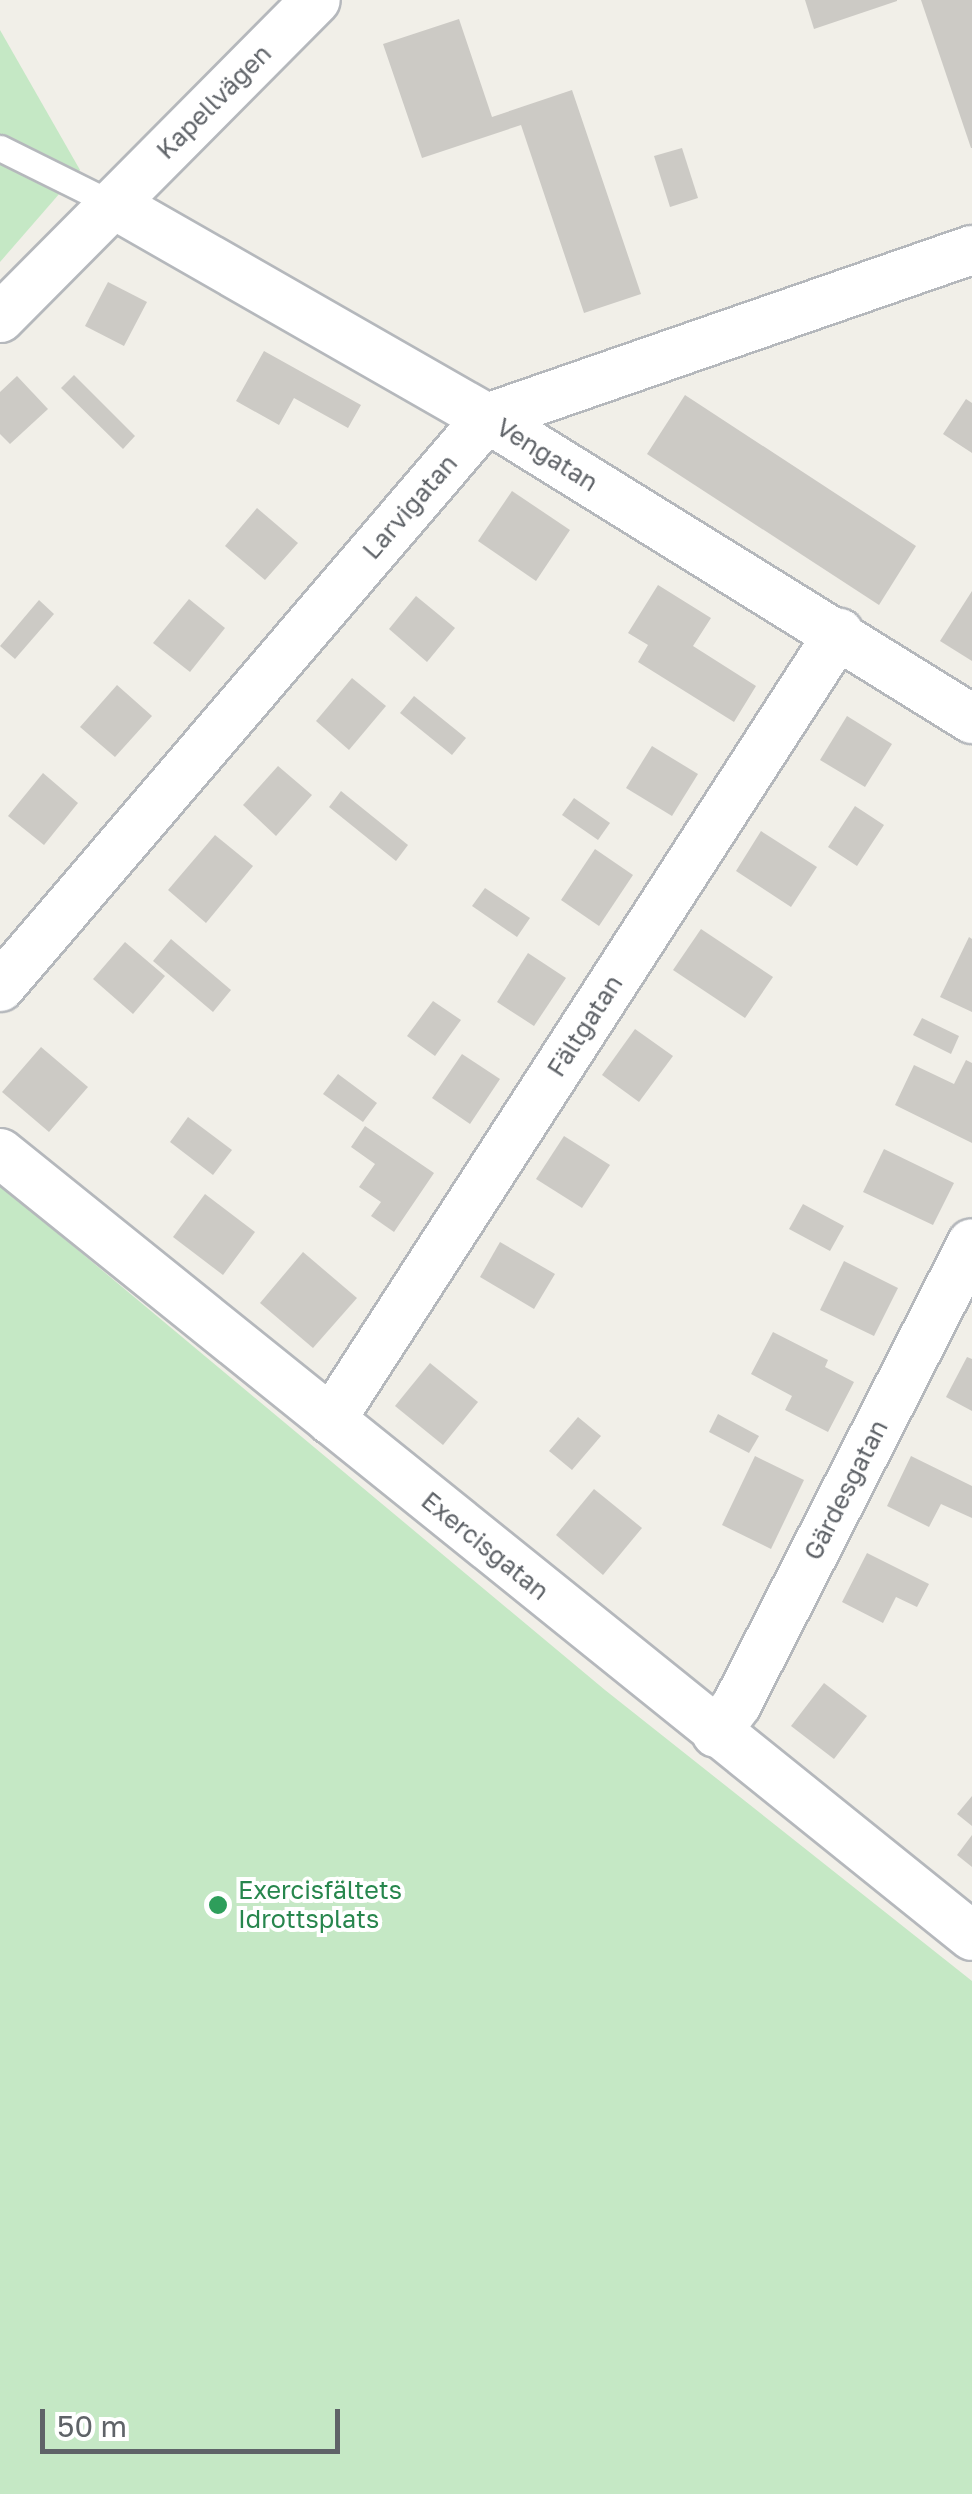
<!DOCTYPE html>
<meta charset="utf-8">
<style>
body{margin:0}
#map{position:relative;width:972px;height:2494px;overflow:hidden;background:#f1efe8;font-family:"Golos Text",sans-serif}
div>[style]{position:absolute}
.green>*{inset:0;background:#c5e8c5}
.building>*{inset:0;background:#cccac5}
.roads{filter:drop-shadow(2px 0 #b5b8bc) drop-shadow(-2px 0 #b5b8bc) drop-shadow(0 2px #b5b8bc) drop-shadow(0 -2px #b5b8bc)}
.lane>*{height:25px;margin:-12.5px;padding:0 12.5px;transform-origin:12.5px;border-radius:12.5px;background:#fff}
.street>*{height:48px;margin:-24px;padding:0 24px;transform-origin:24px;border-radius:24px;background:#fff}
.dots>*{width:28px;height:28px;translate:-50% -50%;box-sizing:border-box;border:5px solid #fff;border-radius:50%}
span{translate:-50% -50%;white-space:nowrap;text-align:center;line-height:1.15;-webkit-text-stroke:8px #fff;paint-order:stroke}
.street-label{font-size:25px;color:#5f6368}
.leisure-label{font-size:25px;color:#27864d}
.left{translate:0 -50%;text-align:left}
.scale{position:absolute;left:40px;top:2409px;width:300px;height:45px;box-sizing:border-box;border:5px solid #5f6368;border-top:0;padding-left:12px;font-size:30px;line-height:35px;white-space:nowrap;color:#5f6368;-webkit-text-stroke:8px #fff;paint-order:stroke}
</style>
<div id="map">
<div class="green">
<i style="clip-path:polygon(0 30px,80px 170px,0 262px)"></i>
<i style="clip-path:polygon(0 1185px,605px 1690px,972px 1981px,972px 2494px,0 2494px)"></i>
</div>
<div class="building">
<i style="clip-path:polygon(805px 0,897px 0,897px 1px,814px 29px)"></i>
<i style="clip-path:polygon(921px 0,972px 0,972px 148px,971px 148px)"></i>
<i style="clip-path:polygon(459px 19px,492px 117px,572px 90px,641px 294px,584px 313px,521px 125px,422px 158px,383px 44px)"></i>
<i style="clip-path:polygon(682px 148px,698px 198px,670px 207px,654px 156px)"></i>
<i style="clip-path:polygon(108px 282px,147px 302px,124px 346px,85px 326px)"></i>
<i style="clip-path:polygon(264px 351px,361px 405px,348px 428px,294px 398px,279px 425px,236px 401px)"></i>
<i style="clip-path:polygon(74px 375px,135px 436px,123px 449px,61px 388px)"></i>
<i style="clip-path:polygon(17px 376px,48px 409px,10px 444px,0 434px,0 392px)"></i>
<i style="clip-path:polygon(685px 395px,916px 546px,879px 605px,647px 454px)"></i>
<i style="clip-path:polygon(966px 399px,972px 403px,972px 453px,943px 434px)"></i>
<i style="clip-path:polygon(512px 491px,570px 530px,536px 581px,478px 541px)"></i>
<i style="clip-path:polygon(257px 508px,298px 543px,265px 580px,225px 546px)"></i>
<i style="clip-path:polygon(658px 585px,711px 618px,693px 646px,756px 686px,734px 722px,638px 662px,648px 645px,628px 633px)"></i>
<i style="clip-path:polygon(972px 591px,972px 661px,940px 641px)"></i>
<i style="clip-path:polygon(416px 596px,455px 628px,427px 662px,389px 629px)"></i>
<i style="clip-path:polygon(189px 599px,225px 628px,190px 672px,153px 643px)"></i>
<i style="clip-path:polygon(39px 600px,54px 614px,15px 659px,0 646px)"></i>
<i style="clip-path:polygon(352px 678px,386px 706px,349px 750px,316px 721px)"></i>
<i style="clip-path:polygon(117px 685px,152px 716px,115px 757px,80px 727px)"></i>
<i style="clip-path:polygon(414px 696px,466px 738px,452px 755px,400px 713px)"></i>
<i style="clip-path:polygon(847px 716px,892px 744px,865px 787px,820px 760px)"></i>
<i style="clip-path:polygon(652px 746px,698px 774px,672px 816px,626px 788px)"></i>
<i style="clip-path:polygon(278px 766px,312px 795px,276px 836px,243px 805px)"></i>
<i style="clip-path:polygon(43px 773px,78px 803px,44px 845px,8px 816px)"></i>
<i style="clip-path:polygon(341px 791px,408px 845px,396px 861px,329px 807px)"></i>
<i style="clip-path:polygon(574px 798px,610px 823px,598px 840px,562px 815px)"></i>
<i style="clip-path:polygon(855px 806px,884px 825px,857px 866px,828px 847px)"></i>
<i style="clip-path:polygon(761px 831px,817px 867px,791px 907px,736px 871px)"></i>
<i style="clip-path:polygon(215px 835px,253px 866px,206px 923px,168px 890px)"></i>
<i style="clip-path:polygon(595px 849px,633px 875px,599px 926px,561px 900px)"></i>
<i style="clip-path:polygon(485px 888px,530px 918px,517px 937px,472px 906px)"></i>
<i style="clip-path:polygon(701px 929px,773px 977px,745px 1018px,673px 970px)"></i>
<i style="clip-path:polygon(969px 937px,972px 939px,972px 1012px,940px 997px)"></i>
<i style="clip-path:polygon(171px 939px,231px 990px,213px 1012px,153px 961px)"></i>
<i style="clip-path:polygon(125px 942px,165px 976px,133px 1014px,93px 979px)"></i>
<i style="clip-path:polygon(528px 953px,566px 978px,534px 1026px,497px 1002px)"></i>
<i style="clip-path:polygon(433px 1001px,461px 1020px,435px 1056px,407px 1036px)"></i>
<i style="clip-path:polygon(922px 1018px,959px 1036px,951px 1054px,913px 1035px)"></i>
<i style="clip-path:polygon(635px 1029px,673px 1056px,639px 1102px,602px 1075px)"></i>
<i style="clip-path:polygon(41px 1047px,88px 1087px,49px 1132px,2px 1092px)"></i>
<i style="clip-path:polygon(462px 1054px,500px 1079px,470px 1124px,432px 1098px)"></i>
<i style="clip-path:polygon(966px 1060px,972px 1063px,972px 1143px,895px 1105px,914px 1065px,954px 1084px)"></i>
<i style="clip-path:polygon(338px 1074px,377px 1103px,363px 1122px,323px 1094px)"></i>
<i style="clip-path:polygon(188px 1117px,232px 1150px,213px 1175px,170px 1142px)"></i>
<i style="clip-path:polygon(365px 1126px,434px 1173px,394px 1232px,371px 1216px,381px 1202px,359px 1187px,375px 1164px,351px 1147px)"></i>
<i style="clip-path:polygon(564px 1136px,610px 1165px,582px 1208px,536px 1179px)"></i>
<i style="clip-path:polygon(884px 1149px,954px 1183px,933px 1225px,863px 1192px)"></i>
<i style="clip-path:polygon(205px 1194px,255px 1232px,223px 1275px,173px 1237px)"></i>
<i style="clip-path:polygon(803px 1204px,844px 1226px,830px 1251px,789px 1229px)"></i>
<i style="clip-path:polygon(500px 1242px,555px 1274px,534px 1309px,480px 1277px)"></i>
<i style="clip-path:polygon(303px 1252px,357px 1298px,313px 1348px,260px 1303px)"></i>
<i style="clip-path:polygon(844px 1261px,898px 1288px,874px 1336px,820px 1310px)"></i>
<i style="clip-path:polygon(773px 1332px,828px 1360px,825px 1367px,854px 1382px,828px 1432px,785px 1410px,792px 1396px,751px 1374px)"></i>
<i style="clip-path:polygon(967px 1357px,972px 1359px,972px 1411px,946px 1397px)"></i>
<i style="clip-path:polygon(430px 1363px,478px 1402px,443px 1445px,395px 1406px)"></i>
<i style="clip-path:polygon(718px 1414px,759px 1436px,749px 1453px,709px 1432px)"></i>
<i style="clip-path:polygon(578px 1417px,601px 1436px,572px 1470px,549px 1451px)"></i>
<i style="clip-path:polygon(755px 1456px,804px 1480px,771px 1549px,722px 1525px)"></i>
<i style="clip-path:polygon(911px 1456px,972px 1486px,972px 1518px,941px 1504px,929px 1527px,887px 1506px)"></i>
<i style="clip-path:polygon(594px 1489px,642px 1528px,603px 1575px,556px 1535px)"></i>
<i style="clip-path:polygon(867px 1553px,929px 1584px,917px 1607px,896px 1597px,883px 1623px,842px 1602px)"></i>
<i style="clip-path:polygon(824px 1683px,867px 1716px,834px 1759px,791px 1726px)"></i>
<i style="clip-path:polygon(972px 1796px,972px 1826px,957px 1814px)"></i>
<i style="clip-path:polygon(972px 1835px,972px 1867px,957px 1855px)"></i>
</div>
<div class="roads">
<div class="lane">
<i style="left:0;top:148px;width:126px;rotate:26.4deg"></i>
</div>
<div class="street">
<i style="left:113px;top:204px;width:431px;rotate:29.8deg"></i>
<i style="left:487px;top:418px;width:571px;rotate:31.82deg"></i>
<i style="left:0;top:318px;width:448px;rotate:-45.2deg"></i>
<i style="left:0;top:987px;width:749px;rotate:-49.44deg"></i>
<i style="left:487px;top:418px;width:513px;rotate:-19.11deg"></i>
<i style="left:0;top:1153px;width:1248px;rotate:38.85deg"></i>
<i style="left:331px;top:1420px;width:937px;rotate:-57.16deg"></i>
<i style="left:716px;top:1733px;width:36px;rotate:-54deg"></i>
<i style="left:737px;top:1704px;width:517px;rotate:-62.99deg"></i>
</div>
</div>
<div class="dots">
<i style="left:218px;top:1905px;background:#2e9e5b"></i>
</div>
<div class="street-label">
<span style="left:214px;top:102px;rotate:-45deg">Kapellvägen</span>
<span style="left:547px;top:455px;rotate:32deg">Vengatan</span>
<span style="left:410px;top:507px;rotate:-49deg">Larvigatan</span>
<span style="left:585px;top:1026px;rotate:-57deg">Fältgatan</span>
<span style="left:846px;top:1490px;rotate:-63deg">Gärdesgatan</span>
<span style="left:485px;top:1546px;rotate:39deg">Exercisgatan</span>
</div>
<div class="leisure-label">
<span class="left" style="left:238px;top:1905px">Exercisfältets<br>Idrottsplats</span>
</div>
<div class="scale">50 m</div>
</div>
